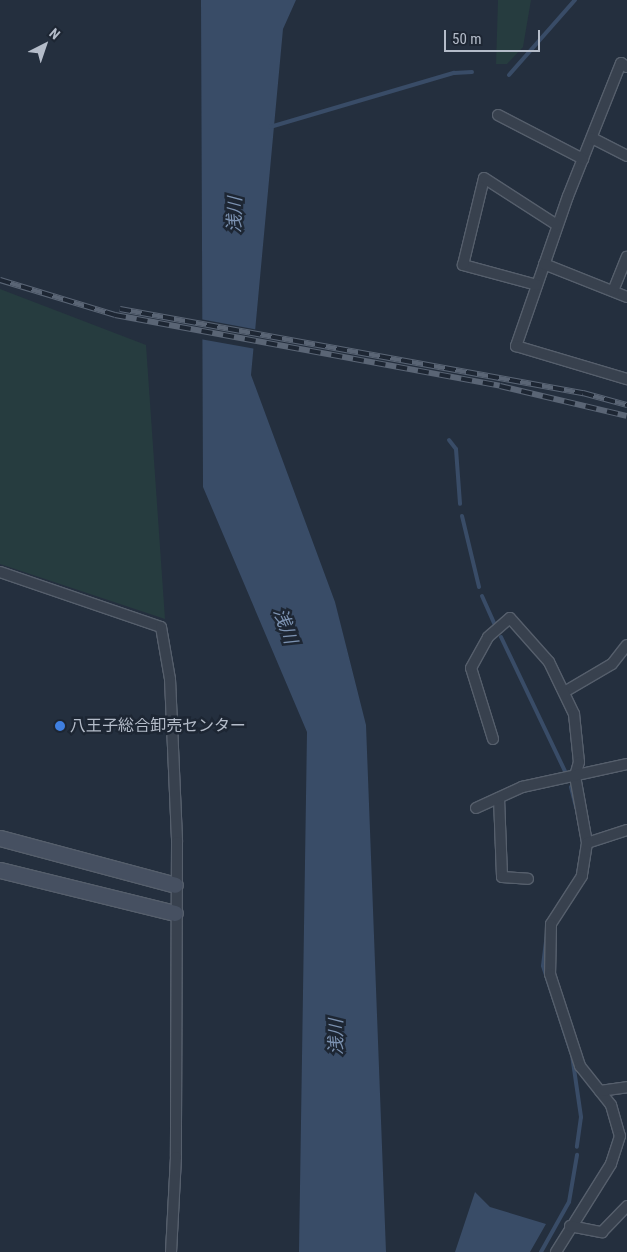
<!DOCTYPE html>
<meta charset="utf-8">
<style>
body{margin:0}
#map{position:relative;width:627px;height:1252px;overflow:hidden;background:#242f3e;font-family:"Roboto Condensed","Noto Sans JP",sans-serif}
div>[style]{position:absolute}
.green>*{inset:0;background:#263c3f}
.water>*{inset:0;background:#394c67}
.pier>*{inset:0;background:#242f3e}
.stream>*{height:4px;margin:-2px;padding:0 2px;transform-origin:2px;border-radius:2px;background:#394c67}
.roads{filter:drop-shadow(1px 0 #565f6c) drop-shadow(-1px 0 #565f6c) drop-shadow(0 1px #565f6c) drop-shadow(0 -1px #565f6c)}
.street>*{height:10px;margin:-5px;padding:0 5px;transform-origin:5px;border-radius:5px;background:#38414e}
.secondary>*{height:15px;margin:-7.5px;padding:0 7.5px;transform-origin:7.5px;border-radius:7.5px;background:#465061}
.rail>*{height:5.5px;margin-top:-2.75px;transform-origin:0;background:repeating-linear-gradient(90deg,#1d2633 0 11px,#5a6575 0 22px);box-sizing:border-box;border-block:1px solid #5a6575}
.dots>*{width:14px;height:14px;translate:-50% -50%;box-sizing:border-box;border:2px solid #1d2633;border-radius:50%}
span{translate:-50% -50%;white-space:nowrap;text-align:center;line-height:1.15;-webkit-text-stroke:5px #1d2633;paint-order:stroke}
.poi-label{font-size:16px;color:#b4bcc9}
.left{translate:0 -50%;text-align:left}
.water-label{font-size:18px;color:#7c92b1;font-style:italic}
.north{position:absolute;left:20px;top:20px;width:50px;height:50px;-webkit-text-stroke:4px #1d2633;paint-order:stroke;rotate:41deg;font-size:14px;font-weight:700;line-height:20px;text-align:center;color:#b4bcc9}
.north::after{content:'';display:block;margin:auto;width:18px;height:22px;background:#b4bcc9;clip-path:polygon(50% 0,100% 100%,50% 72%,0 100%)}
.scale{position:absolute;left:444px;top:30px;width:96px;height:22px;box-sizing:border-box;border:2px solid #b4bcc9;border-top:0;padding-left:6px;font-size:15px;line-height:18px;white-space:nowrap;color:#b4bcc9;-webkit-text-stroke:4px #1d2633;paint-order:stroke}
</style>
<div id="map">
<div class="green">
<i style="clip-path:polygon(498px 0,531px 0,523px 47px,507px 64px,496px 64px)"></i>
<i style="clip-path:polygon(0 289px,146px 345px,165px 619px,0 564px)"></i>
</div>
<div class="water">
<i style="clip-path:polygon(201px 0,296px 0,283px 29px,251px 375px,335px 602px,366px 725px,386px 1252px,299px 1252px,307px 732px,203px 487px)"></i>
<i style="clip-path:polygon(475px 1192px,490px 1207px,546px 1224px,530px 1252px,455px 1252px)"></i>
</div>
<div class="pier">
<i style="clip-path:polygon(200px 319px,258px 330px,256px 349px,200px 339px)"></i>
</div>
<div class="stream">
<i style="left:509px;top:75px;width:100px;rotate:-48.7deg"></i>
<i style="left:270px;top:127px;width:192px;rotate:-16.4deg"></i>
<i style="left:454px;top:73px;width:18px;rotate:-3deg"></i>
<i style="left:449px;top:440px;width:11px;rotate:52deg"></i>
<i style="left:456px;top:449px;width:55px;rotate:85.8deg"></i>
<i style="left:462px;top:516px;width:73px;rotate:76.5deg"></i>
<i style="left:482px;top:596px;width:30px;rotate:66deg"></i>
<i style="left:501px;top:637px;width:151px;rotate:64.5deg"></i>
<i style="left:571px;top:787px;width:21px;rotate:76deg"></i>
<i style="left:548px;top:925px;width:41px;rotate:97deg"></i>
<i style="left:543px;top:966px;width:94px;rotate:72deg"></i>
<i style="left:572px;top:1055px;width:63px;rotate:81.7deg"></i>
<i style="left:581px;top:1117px;width:30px;rotate:98deg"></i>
<i style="left:541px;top:1252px;width:57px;rotate:-60.8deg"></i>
<i style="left:569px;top:1202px;width:48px;rotate:-80.3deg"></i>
</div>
<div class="roads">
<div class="street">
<i style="left:627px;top:67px;width:7px;rotate:-146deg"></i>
<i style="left:621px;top:63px;width:143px;rotate:111.7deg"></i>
<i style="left:568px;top:196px;width:159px;rotate:109.1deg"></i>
<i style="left:516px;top:346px;width:116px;rotate:16.6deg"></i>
<i style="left:498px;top:115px;width:96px;rotate:27.4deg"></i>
<i style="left:592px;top:138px;width:39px;rotate:27deg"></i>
<i style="left:544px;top:264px;width:89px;rotate:21.7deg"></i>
<i style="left:537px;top:285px;width:77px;rotate:-164.9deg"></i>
<i style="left:463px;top:265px;width:89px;rotate:-76.4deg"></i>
<i style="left:484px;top:178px;width:87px;rotate:32.8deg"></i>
<i style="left:613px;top:291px;width:37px;rotate:-68deg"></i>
<i style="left:0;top:572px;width:170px;rotate:18.9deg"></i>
<i style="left:161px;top:627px;width:53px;rotate:80.2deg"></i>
<i style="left:170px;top:679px;width:163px;rotate:87.5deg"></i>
<i style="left:177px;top:842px;width:315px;rotate:90.2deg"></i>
<i style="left:176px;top:1157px;width:95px;rotate:93deg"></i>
<i style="left:566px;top:691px;width:53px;rotate:-30.4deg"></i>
<i style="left:612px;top:664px;width:24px;rotate:-52deg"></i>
<i style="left:493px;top:739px;width:74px;rotate:-107.2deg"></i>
<i style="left:471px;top:668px;width:35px;rotate:-61deg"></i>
<i style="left:488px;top:637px;width:29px;rotate:-41deg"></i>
<i style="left:510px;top:618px;width:59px;rotate:48.4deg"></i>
<i style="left:549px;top:662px;width:58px;rotate:64.3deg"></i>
<i style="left:574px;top:714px;width:48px;rotate:84.1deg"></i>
<i style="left:579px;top:762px;width:15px;rotate:106deg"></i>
<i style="left:575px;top:776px;width:68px;rotate:79.8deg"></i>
<i style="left:587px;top:843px;width:33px;rotate:99deg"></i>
<i style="left:582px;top:876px;width:57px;rotate:122.9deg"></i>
<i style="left:551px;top:924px;width:50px;rotate:91.1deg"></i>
<i style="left:550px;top:974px;width:97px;rotate:71.9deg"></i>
<i style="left:580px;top:1066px;width:50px;rotate:51.5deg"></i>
<i style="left:611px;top:1105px;width:32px;rotate:74deg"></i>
<i style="left:620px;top:1136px;width:29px;rotate:108deg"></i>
<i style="left:611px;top:1164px;width:104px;rotate:122deg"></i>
<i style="left:499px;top:798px;width:79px;rotate:87.8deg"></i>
<i style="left:502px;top:877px;width:26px;rotate:4deg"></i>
<i style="left:476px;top:808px;width:51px;rotate:-24.5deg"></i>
<i style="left:522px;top:787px;width:107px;rotate:-12.4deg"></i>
<i style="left:587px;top:843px;width:42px;rotate:-18deg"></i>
<i style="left:600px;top:1091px;width:27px;rotate:-8deg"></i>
<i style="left:570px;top:1226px;width:33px;rotate:11deg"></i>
<i style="left:602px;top:1232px;width:36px;rotate:-46deg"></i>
</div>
<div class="secondary">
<i style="left:0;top:838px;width:181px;rotate:15deg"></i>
<i style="left:0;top:870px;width:180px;rotate:13.8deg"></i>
</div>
</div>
<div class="rail">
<i style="left:0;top:280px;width:120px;rotate:16.9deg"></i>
<i style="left:115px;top:315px;width:391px;rotate:10.4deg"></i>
<i style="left:500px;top:386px;width:130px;rotate:13.3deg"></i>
<i style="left:120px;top:309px;width:471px;rotate:10.3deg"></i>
<i style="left:583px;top:393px;width:46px;rotate:15.3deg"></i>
</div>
<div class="dots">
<i style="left:60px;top:726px;background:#3f7fe0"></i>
</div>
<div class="poi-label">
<span class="left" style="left:70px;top:726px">八王子総合卸売センター</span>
</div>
<div class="water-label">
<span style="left:235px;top:215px;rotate:-89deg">浅川</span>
<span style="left:285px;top:626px;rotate:70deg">浅川</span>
<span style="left:336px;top:1037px;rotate:-90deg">浅川</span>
</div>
<div class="north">N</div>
<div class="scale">50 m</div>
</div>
